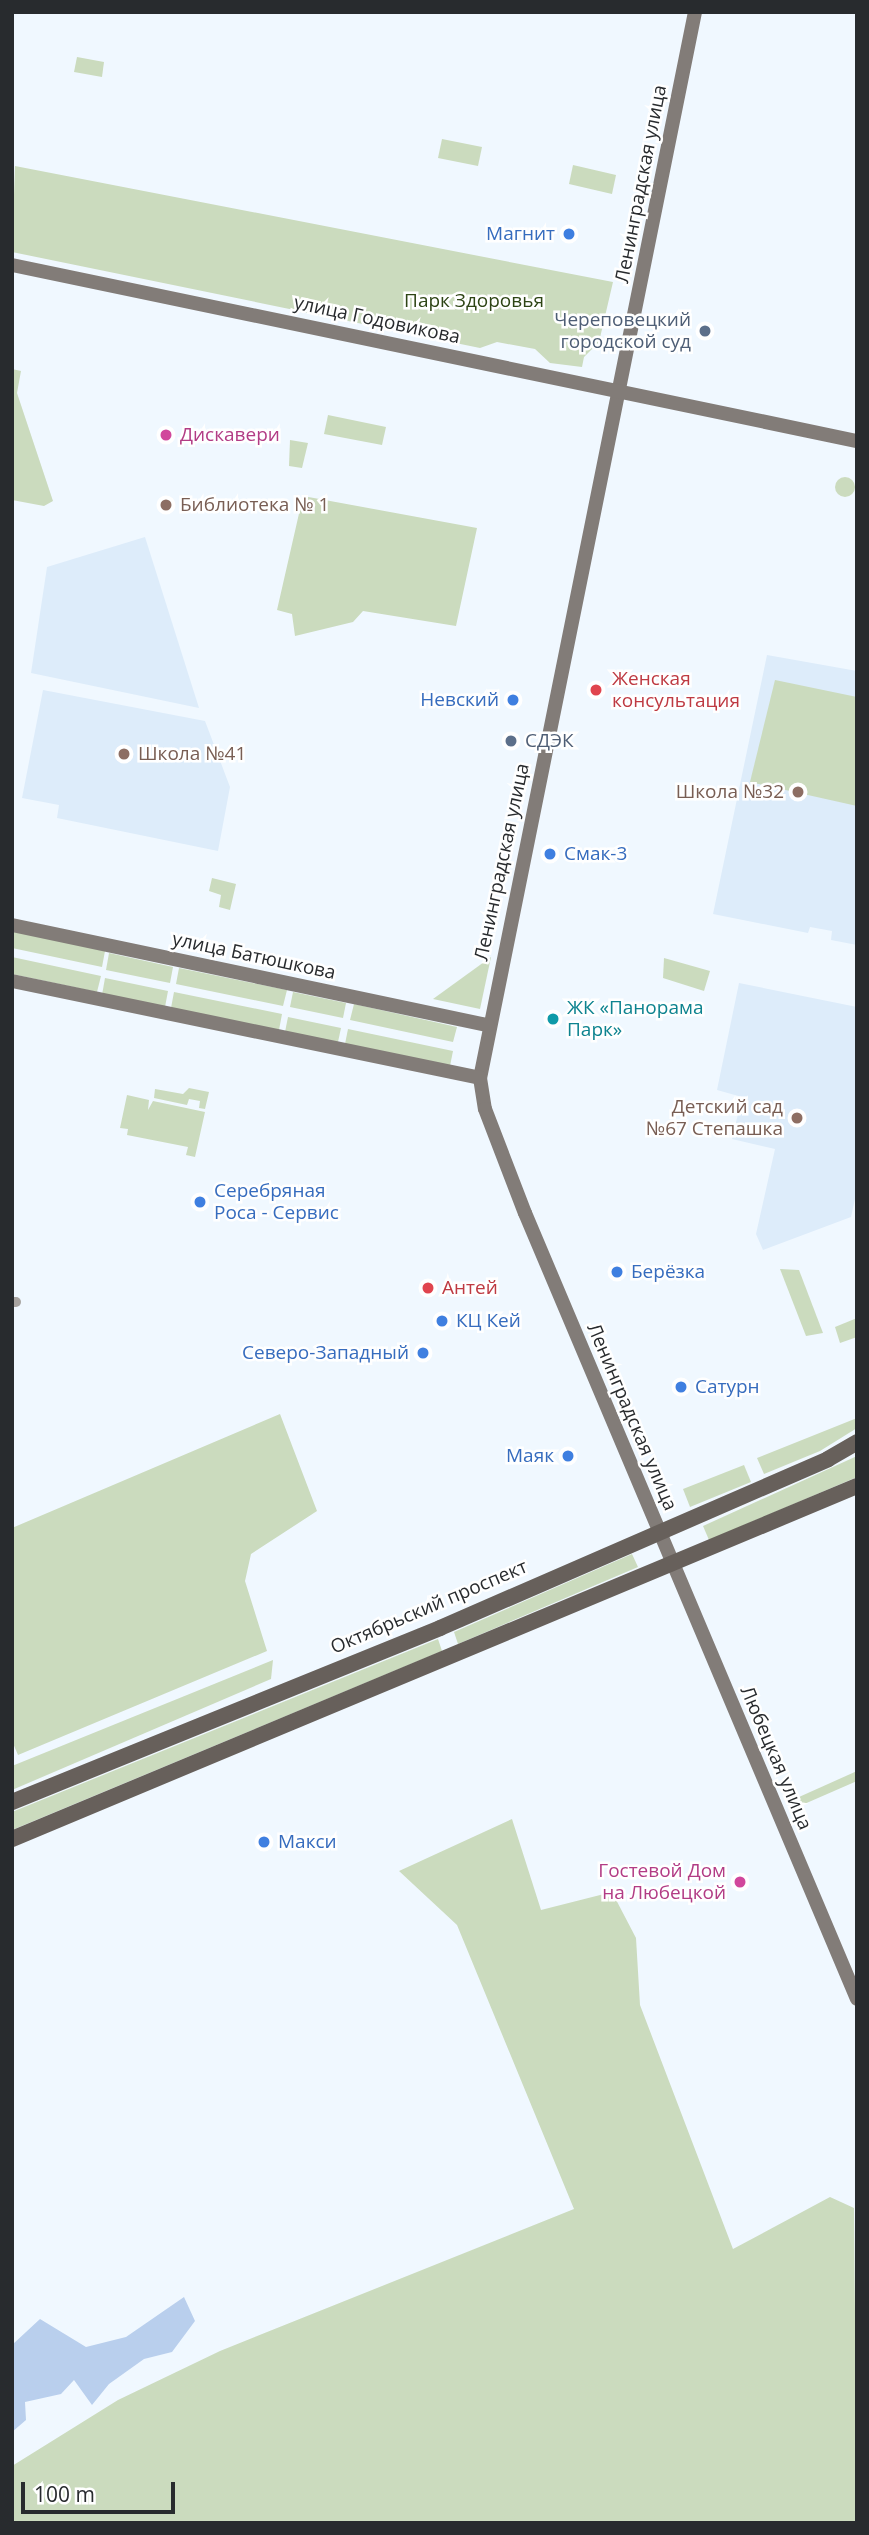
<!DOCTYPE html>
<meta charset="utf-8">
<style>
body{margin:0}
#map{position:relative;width:869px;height:2535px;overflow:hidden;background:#f0f8ff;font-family:"Open Sans",sans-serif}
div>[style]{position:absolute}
.built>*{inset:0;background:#ddecfa}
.green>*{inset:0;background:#cbdbbe}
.round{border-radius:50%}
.water>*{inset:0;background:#b9cfed}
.street>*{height:10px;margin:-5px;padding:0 5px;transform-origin:5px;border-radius:5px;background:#a8a4a1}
.secondary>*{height:14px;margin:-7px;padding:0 7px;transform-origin:7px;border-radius:7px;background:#827c78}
.primary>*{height:16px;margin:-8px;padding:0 8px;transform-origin:8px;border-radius:8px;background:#67605b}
.dots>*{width:19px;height:19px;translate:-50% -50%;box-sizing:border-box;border:4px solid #fff;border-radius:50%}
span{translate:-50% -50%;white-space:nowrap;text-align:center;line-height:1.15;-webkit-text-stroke:5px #fff;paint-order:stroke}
.street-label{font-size:19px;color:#282b2e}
.shop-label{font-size:19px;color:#366cbe}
.right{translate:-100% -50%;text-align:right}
.left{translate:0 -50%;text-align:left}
.park-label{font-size:19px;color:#2e4515}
.service-label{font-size:19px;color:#4e5e75}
.hotel-label{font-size:19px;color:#b23c85}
.education-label{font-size:19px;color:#785e54}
.health-label{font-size:19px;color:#be3a42}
.culture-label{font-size:19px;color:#0d838f}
.frame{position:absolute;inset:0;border:14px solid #282b2e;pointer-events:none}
.scale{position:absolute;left:21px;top:2482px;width:154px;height:32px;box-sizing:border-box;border:4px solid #282b2e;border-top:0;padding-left:9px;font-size:21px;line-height:24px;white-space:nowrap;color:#282b2e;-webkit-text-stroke:5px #fff;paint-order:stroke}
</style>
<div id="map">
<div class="built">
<i style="clip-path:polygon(145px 537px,199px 708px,31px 673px,47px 567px)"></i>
<i style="clip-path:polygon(767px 655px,857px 671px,857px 945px,831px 940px,832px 931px,810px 927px,808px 933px,713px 914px)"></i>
<i style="clip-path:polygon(43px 690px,205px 721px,230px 787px,218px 851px,57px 818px,59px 805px,22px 798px)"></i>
<i style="clip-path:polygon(739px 983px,857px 1007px,857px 1190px,851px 1217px,763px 1250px,756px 1234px,775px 1149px,732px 1139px,742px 1097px,717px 1090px)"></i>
</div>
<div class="green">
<i style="clip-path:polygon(77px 57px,104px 62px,102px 77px,74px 72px)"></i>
<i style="clip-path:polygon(442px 139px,482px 147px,478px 166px,438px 158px)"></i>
<i style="clip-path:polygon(573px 165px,616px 175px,612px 194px,569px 184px)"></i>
<i style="clip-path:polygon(15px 166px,613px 282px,599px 342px,584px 357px,582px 367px,550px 363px,535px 349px,497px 342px,480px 348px,12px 252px)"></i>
<i style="clip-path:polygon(12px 369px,21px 371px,17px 393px,53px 501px,44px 506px,12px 500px)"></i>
<i style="clip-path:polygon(328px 415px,386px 427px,382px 445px,324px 434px)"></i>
<i style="clip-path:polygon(290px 440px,308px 443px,302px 468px,289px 466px)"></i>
<i class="round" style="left:835px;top:477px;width:20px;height:20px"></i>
<i style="clip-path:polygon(303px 496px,477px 528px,456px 626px,363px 611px,353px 622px,295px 636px,292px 614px,277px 610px)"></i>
<i style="clip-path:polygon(775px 680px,857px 697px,857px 806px,750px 782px)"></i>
<i style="clip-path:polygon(212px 878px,236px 884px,230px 910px,219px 907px,221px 895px,209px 891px)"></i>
<i style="clip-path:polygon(12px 931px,105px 951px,102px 967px,12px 948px)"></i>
<i style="clip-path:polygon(109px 953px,173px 967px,170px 983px,106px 970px)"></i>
<i style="clip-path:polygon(12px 957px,101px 976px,97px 992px,12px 974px)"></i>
<i style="clip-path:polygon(491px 957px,480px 1009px,433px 999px)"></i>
<i style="clip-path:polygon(664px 958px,710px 971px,704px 991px,663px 978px)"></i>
<i style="clip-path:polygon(179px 968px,287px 990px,283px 1006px,176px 984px)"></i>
<i style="clip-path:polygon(105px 978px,168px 991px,165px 1007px,102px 995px)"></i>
<i style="clip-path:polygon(174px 992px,282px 1014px,279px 1030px,171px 1008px)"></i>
<i style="clip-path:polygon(293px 992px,346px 1003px,343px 1018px,290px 1007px)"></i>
<i style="clip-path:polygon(354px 1004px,457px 1027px,453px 1042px,350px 1020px)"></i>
<i style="clip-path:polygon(288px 1017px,341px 1028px,338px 1042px,285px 1032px)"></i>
<i style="clip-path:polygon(348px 1029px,453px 1051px,450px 1066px,345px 1044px)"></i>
<i style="clip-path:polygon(189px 1088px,209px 1092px,205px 1109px,199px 1108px,200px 1101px,189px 1099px,187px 1105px,154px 1098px,155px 1089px,183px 1094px)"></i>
<i style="clip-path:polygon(127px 1095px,149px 1100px,148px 1110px,153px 1101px,205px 1112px,195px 1157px,186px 1155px,188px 1147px,127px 1135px,128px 1129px,120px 1128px)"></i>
<i style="clip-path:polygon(780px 1269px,799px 1270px,823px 1333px,806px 1336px)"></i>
<i style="clip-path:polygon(857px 1318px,857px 1337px,840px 1343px,835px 1327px)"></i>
<i style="clip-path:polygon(280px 1414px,317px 1511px,251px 1554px,245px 1581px,267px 1651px,18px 1755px,12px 1741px,12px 1528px)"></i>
<i style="clip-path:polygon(857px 1418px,857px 1428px,820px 1451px,764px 1474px,757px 1458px)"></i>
<i style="clip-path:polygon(857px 1456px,857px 1477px,709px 1540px,703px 1526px)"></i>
<i style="clip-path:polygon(744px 1465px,751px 1482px,690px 1507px,683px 1489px)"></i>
<i style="clip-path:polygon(632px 1554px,638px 1567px,458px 1644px,454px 1632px)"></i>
<i style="clip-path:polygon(438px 1639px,442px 1651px,12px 1830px,12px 1812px)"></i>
<i style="clip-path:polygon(273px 1660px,271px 1679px,12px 1790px,12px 1766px)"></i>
<i style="clip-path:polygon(857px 1771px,857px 1781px,802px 1805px,799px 1797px)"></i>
<i style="clip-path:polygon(512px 1819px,541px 1910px,612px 1892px,636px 1938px,640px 2005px,733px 2249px,830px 2197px,854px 2208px,857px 2523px,12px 2523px,12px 2466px,118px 2400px,220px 2351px,574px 2209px,457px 1925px,399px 1871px)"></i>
</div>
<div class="water">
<i style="clip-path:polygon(184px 2297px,195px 2321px,172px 2352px,144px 2359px,109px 2384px,92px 2405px,74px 2380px,61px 2394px,25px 2402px,26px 2420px,12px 2432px,12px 2345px,40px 2319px,86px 2347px,126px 2337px)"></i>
</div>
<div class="street">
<i style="left:12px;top:1302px;width:4px"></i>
</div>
<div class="secondary">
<i style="left:695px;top:12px;width:1087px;rotate:101.4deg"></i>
<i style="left:480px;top:1078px;width:31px;rotate:81deg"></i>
<i style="left:485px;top:1109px;width:111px;rotate:69deg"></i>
<i style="left:525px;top:1213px;width:853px;rotate:67.1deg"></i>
<i style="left:12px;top:265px;width:863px;rotate:11.77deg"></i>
<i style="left:12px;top:925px;width:486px;rotate:11.9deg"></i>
<i style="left:12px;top:981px;width:478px;rotate:11.7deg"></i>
</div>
<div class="primary">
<i style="left:12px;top:1802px;width:462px;rotate:-22.1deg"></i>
<i style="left:440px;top:1628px;width:423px;rotate:-23.5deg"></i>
<i style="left:828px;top:1459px;width:34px;rotate:-30deg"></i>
<i style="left:12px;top:1839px;width:916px;rotate:-22.67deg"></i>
</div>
<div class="dots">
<i style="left:569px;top:234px;background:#3f7fe0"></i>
<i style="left:705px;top:331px;background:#5c6f8a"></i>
<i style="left:166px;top:435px;background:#d1479c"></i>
<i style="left:166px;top:505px;background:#8d6e63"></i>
<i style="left:596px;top:690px;background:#e0444e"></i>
<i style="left:513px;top:700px;background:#3f7fe0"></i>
<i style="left:511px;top:741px;background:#5c6f8a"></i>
<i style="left:124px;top:754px;background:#8d6e63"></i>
<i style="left:798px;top:792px;background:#8d6e63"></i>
<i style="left:550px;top:854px;background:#3f7fe0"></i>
<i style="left:553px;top:1019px;background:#0f9aa8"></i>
<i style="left:797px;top:1118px;background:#8d6e63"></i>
<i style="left:200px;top:1202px;background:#3f7fe0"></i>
<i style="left:617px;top:1272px;background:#3f7fe0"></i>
<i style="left:428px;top:1288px;background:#e0444e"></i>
<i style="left:442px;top:1321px;background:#3f7fe0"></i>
<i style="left:423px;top:1353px;background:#3f7fe0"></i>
<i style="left:681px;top:1387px;background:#3f7fe0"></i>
<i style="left:568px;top:1456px;background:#3f7fe0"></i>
<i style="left:264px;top:1842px;background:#3f7fe0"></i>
<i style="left:740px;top:1882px;background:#d1479c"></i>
</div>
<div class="street-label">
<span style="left:641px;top:184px;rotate:-79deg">Ленинградская улица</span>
<span style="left:377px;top:320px;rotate:12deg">улица Годовикова</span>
<span style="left:502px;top:862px;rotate:-78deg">Ленинградская улица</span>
<span style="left:254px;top:956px;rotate:12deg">улица Батюшкова</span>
<span style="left:632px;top:1417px;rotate:67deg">Ленинградская улица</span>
<span style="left:429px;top:1607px;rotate:-23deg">Октябрьский проспект</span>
<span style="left:776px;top:1758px;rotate:67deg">Любецкая улица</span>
</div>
<div class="shop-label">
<span class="right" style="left:555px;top:234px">Магнит</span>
<span class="right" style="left:499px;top:700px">Невский</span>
<span class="left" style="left:564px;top:854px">Смак-3</span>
<span class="left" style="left:214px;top:1202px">Серебряная<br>Роса - Сервис</span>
<span class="left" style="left:631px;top:1272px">Берёзка</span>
<span class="left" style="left:456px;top:1321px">КЦ Кей</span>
<span class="right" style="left:409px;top:1353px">Северо-Западный</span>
<span class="left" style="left:695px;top:1387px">Сатурн</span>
<span class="right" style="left:554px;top:1456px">Маяк</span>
<span class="left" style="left:278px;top:1842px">Макси</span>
</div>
<div class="park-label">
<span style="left:474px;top:301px">Парк Здоровья</span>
</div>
<div class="service-label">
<span class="right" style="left:691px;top:331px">Череповецкий<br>городской суд</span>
<span class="left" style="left:525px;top:741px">СДЭК</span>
</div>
<div class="hotel-label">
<span class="left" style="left:180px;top:435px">Дискавери</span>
<span class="right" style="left:726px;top:1882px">Гостевой Дом<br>на Любецкой</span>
</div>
<div class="education-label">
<span class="left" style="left:180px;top:505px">Библиотека № 1</span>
<span class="left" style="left:138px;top:754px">Школа №41</span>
<span class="right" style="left:784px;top:792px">Школа №32</span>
<span class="right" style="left:783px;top:1118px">Детский сад<br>№67 Степашка</span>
</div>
<div class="health-label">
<span class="left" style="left:612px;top:690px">Женская<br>консультация</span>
<span class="left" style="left:442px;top:1288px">Антей</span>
</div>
<div class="culture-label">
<span class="left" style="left:567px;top:1019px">ЖК «Панорама<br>Парк»</span>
</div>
<div class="frame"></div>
<div class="scale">100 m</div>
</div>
